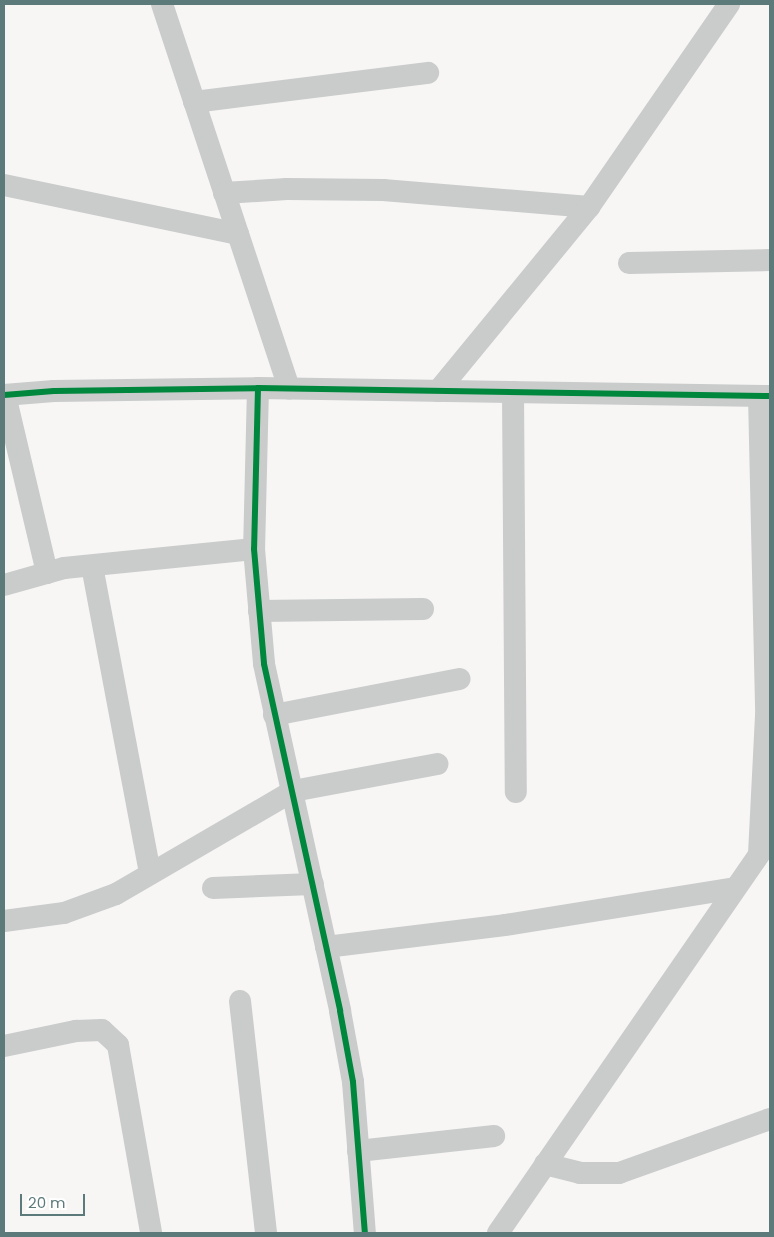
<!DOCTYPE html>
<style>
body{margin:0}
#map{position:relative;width:774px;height:1237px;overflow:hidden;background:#f7f6f5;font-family:Poppins,sans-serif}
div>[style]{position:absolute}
.minor>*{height:22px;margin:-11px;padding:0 11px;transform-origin:11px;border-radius:11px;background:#c9cccb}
.cycleway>*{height:6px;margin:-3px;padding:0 3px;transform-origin:3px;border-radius:3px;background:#00873e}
span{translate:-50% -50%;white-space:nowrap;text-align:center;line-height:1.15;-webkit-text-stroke:5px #fff;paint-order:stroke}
.frame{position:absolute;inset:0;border:5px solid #5d7a7b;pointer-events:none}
.scale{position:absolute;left:20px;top:1194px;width:65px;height:22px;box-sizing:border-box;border:2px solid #5d7a7b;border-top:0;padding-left:6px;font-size:15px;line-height:18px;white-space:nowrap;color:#5d7a7b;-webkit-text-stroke:4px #fff;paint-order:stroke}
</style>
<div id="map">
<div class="minor">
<i style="left:162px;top:4px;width:405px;rotate:71.7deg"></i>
<i style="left:194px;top:102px;width:236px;rotate:-7.1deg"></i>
<i style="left:4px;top:185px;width:239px;rotate:11.8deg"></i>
<i style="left:224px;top:193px;width:63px;rotate:-3.6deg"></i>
<i style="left:287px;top:189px;width:96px;rotate:0.6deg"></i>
<i style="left:383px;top:190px;width:207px;rotate:4.7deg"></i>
<i style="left:629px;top:263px;width:141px;rotate:-1.2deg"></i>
<i style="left:258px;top:388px;width:161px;rotate:91.4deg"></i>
<i style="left:254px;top:549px;width:115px;rotate:85deg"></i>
<i style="left:264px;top:664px;width:355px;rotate:77.6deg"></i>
<i style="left:340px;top:1011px;width:72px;rotate:79.6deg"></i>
<i style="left:353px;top:1082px;width:151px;rotate:85.5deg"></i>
<i style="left:438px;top:391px;width:238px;rotate:-50.6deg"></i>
<i style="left:589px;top:207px;width:247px;rotate:-55.4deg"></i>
<i style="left:513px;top:392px;width:400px;rotate:89.6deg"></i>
<i style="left:4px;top:395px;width:50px;rotate:-4.6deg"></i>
<i style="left:54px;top:391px;width:204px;rotate:-0.8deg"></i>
<i style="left:258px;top:388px;width:512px;rotate:0.9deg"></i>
<i style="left:5px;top:395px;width:183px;rotate:76.7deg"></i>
<i style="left:759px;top:396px;width:320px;rotate:88.7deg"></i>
<i style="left:766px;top:716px;width:136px;rotate:92.9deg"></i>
<i style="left:92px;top:566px;width:313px;rotate:79.3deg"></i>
<i style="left:4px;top:585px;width:62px;rotate:-15.8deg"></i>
<i style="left:64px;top:568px;width:191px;rotate:-5.7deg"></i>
<i style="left:259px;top:611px;width:164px;rotate:-0.7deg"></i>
<i style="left:274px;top:715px;width:189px;rotate:-11deg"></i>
<i style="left:213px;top:888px;width:100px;rotate:-2.3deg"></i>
<i style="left:4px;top:921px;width:61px;rotate:-7.6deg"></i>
<i style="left:64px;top:913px;width:55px;rotate:-20.1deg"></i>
<i style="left:116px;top:894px;width:205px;rotate:-30.2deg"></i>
<i style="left:293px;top:791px;width:147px;rotate:-10.6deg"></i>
<i style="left:326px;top:947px;width:180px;rotate:-7deg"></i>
<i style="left:505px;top:925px;width:233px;rotate:-9.1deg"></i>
<i style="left:240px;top:1001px;width:233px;rotate:83.6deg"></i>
<i style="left:4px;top:1046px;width:74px;rotate:-11.8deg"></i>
<i style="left:76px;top:1031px;width:26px;rotate:-2deg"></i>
<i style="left:102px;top:1030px;width:22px;rotate:43deg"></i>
<i style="left:118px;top:1045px;width:191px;rotate:80deg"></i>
<i style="left:358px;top:1151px;width:137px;rotate:-6.3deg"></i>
<i style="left:545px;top:1164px;width:36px;rotate:14deg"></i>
<i style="left:580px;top:1173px;width:39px"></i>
<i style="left:619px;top:1173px;width:160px;rotate:-19.7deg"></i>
<i style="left:498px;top:1233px;width:480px;rotate:-55.4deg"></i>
</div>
<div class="cycleway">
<i style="left:258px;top:388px;width:161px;rotate:91.4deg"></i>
<i style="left:254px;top:549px;width:115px;rotate:85deg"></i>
<i style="left:264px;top:664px;width:355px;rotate:77.6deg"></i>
<i style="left:340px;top:1011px;width:72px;rotate:79.6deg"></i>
<i style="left:353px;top:1082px;width:151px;rotate:85.5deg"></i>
<i style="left:4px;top:395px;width:50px;rotate:-4.6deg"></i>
<i style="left:54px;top:391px;width:204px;rotate:-0.8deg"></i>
<i style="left:258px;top:388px;width:512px;rotate:0.9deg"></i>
</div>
<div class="frame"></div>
<div class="scale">20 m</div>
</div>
